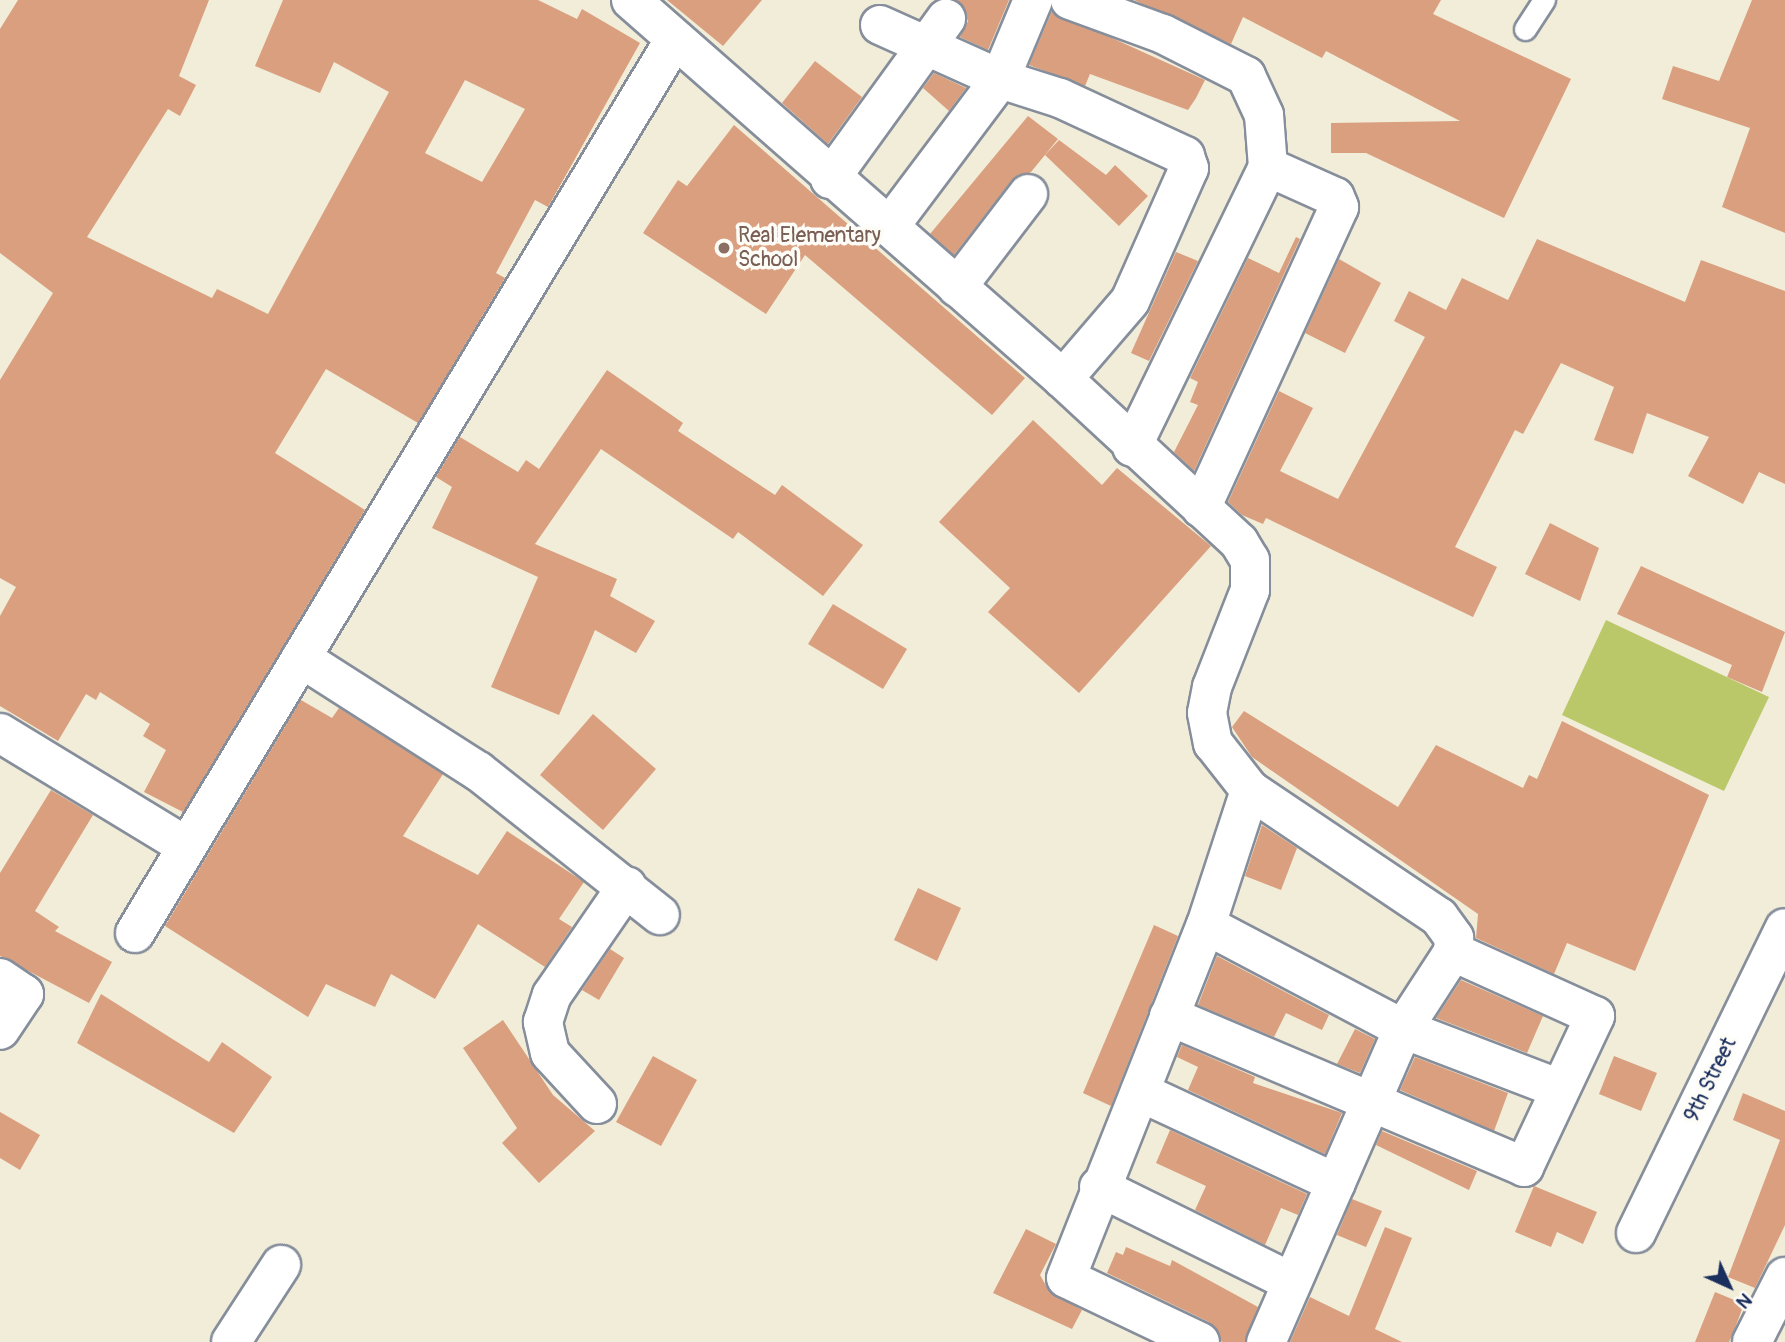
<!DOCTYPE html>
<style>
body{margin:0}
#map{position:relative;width:1785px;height:1342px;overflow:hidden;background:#f1edd8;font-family:Pangolin,sans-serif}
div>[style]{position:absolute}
.green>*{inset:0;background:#bbc86a}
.building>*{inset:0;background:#da9f7f}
.roads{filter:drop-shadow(2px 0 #868e9b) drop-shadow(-2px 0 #868e9b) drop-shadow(0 2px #868e9b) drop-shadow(0 -2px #868e9b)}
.service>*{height:21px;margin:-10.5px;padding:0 10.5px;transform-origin:10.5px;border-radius:10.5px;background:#fff}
.minor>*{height:38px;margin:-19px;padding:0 19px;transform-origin:19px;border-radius:19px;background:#fff}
.dots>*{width:19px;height:19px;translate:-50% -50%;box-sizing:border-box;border:4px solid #fdfcf7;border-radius:50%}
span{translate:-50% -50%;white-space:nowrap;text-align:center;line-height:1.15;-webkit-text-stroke:7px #fdfcf7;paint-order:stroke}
.education-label{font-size:21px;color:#785e54}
.left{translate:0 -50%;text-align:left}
.street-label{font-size:21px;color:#1b2f5e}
.north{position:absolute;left:1694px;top:1251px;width:70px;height:70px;-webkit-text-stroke:5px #fdfcf7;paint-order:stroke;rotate:135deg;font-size:19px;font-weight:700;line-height:28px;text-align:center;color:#1b2f5e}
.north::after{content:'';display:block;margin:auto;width:24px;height:32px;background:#1b2f5e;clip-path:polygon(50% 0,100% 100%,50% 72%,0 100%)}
</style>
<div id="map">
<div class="green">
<i style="clip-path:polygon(1606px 620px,1769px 697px,1724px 791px,1562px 715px)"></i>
</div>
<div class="building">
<i style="clip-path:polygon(evenodd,18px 0,209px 0,179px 76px,196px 85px,180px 116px,168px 109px,87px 237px,212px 298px,217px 289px,268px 314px,389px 92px,334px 62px,320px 93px,255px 66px,283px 0,538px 0,577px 19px,582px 9px,640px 43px,548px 207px,535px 200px,496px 273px,505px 278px,418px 423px,326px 369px,275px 453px,365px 510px,183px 812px,144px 792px,166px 750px,143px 736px,150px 724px,100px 692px,96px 700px,86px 694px,58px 741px,0 706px,0 616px,16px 587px,0 578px,0 380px,53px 293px,0 253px,0 29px,18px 0,465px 80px,525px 109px,482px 182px,425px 153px,465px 80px)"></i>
<i style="clip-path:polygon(667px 0,762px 0,723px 46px)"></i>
<i style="clip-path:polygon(957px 0,1009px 0,988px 50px,960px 37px,968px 21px)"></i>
<i style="clip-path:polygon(1134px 0,1441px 0,1433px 14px,1571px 79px,1504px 218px,1366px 153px,1331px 153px,1331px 123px,1460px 121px,1326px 51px,1322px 58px,1243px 17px,1231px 44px)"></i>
<i style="clip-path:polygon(1752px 0,1785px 0,1785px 233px,1722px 207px,1750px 128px,1662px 99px,1673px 66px,1719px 81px)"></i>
<i style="clip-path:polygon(1052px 11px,1205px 80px,1196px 98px,1188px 110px,1090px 74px,1085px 86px,1029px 65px)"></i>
<i style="clip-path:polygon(815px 61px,862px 97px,828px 144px,782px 103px)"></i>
<i style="clip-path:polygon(934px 73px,966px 88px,949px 111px,923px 88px)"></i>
<i style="clip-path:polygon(1028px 116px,1058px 139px,1031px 172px,1011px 181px,954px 255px,930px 234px)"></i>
<i style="clip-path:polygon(734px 125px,1025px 378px,992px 415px,805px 255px,766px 314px,643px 233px,678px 180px,687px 186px)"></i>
<i style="clip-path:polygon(1059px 140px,1106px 175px,1115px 165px,1148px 196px,1119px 226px,1045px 155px)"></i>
<i style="clip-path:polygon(1296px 237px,1300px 239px,1194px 471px,1174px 452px,1198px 405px,1190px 402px,1198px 382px,1190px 378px,1248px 258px,1279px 273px)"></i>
<i style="clip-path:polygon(1537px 239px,1685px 302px,1701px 260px,1785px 291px,1785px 484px,1759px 472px,1743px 504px,1688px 476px,1709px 437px,1647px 413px,1633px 454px,1594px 440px,1614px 387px,1561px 363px,1523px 434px,1515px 430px,1455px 547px,1497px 567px,1473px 617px,1266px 518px,1263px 524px,1242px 515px,1228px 502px,1279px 391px,1313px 408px,1280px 471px,1338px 499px,1425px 337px,1394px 321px,1409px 291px,1446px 310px,1462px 278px,1508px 300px)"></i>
<i style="clip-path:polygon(1176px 252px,1198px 261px,1149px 361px,1131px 353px)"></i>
<i style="clip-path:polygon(1339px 259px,1381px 283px,1345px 353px,1305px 333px)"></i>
<i style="clip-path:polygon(607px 370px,683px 423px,678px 431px,775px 495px,782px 485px,863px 545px,823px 596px,738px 532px,733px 539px,601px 449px,535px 544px,617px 579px,610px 596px,655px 621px,636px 653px,595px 630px,559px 715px,491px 687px,538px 577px,432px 528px,452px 487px,436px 477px,460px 437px,518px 472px,526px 460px,539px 469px)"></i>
<i style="clip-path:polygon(1033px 420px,1102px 485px,1117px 468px,1211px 546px,1079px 693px,988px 612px,1010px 588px,939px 522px)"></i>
<i style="clip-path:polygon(1550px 523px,1599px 548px,1580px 601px,1525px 574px)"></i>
<i style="clip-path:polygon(1641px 566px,1785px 632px,1762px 692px,1727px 677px,1732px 665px,1617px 614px)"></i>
<i style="clip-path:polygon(833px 604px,907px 649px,883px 689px,808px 644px)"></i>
<i style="clip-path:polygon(301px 700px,332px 718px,339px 708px,443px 774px,403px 836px,478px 875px,507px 831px,584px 882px,559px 919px,572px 927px,545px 967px,478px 924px,435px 999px,391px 974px,375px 1007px,326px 984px,308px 1017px,165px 926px)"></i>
<i style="clip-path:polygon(1244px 711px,1398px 807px,1436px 745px,1523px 788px,1529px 775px,1537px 779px,1562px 721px,1709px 795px,1635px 971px,1567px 943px,1554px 974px,1476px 938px,1478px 914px,1252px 757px,1232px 727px)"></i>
<i style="clip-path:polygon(593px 714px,656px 769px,603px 830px,540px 775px)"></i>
<i style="clip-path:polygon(51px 790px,93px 815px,35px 911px,59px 927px,55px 931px,112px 962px,89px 1003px,0 956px,0 873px)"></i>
<i style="clip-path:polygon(1262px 825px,1297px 848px,1281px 890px,1245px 876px)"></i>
<i style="clip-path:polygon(918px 888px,961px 908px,937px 961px,894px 940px)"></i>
<i style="clip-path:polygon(1154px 925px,1178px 936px,1111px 1106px,1083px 1093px)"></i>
<i style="clip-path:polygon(610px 949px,624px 958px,599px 1000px,582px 990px)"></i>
<i style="clip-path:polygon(1217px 956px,1329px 1015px,1322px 1030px,1286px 1013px,1274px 1037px,1198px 1005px)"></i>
<i style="clip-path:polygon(1461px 980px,1543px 1016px,1527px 1053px,1436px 1018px)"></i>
<i style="clip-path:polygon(101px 994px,209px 1062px,222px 1042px,272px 1077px,234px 1133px,77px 1043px)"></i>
<i style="clip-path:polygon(503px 1020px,553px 1095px,595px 1131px,539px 1183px,502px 1143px,517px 1128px,463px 1048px)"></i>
<i style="clip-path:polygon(1355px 1029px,1375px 1039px,1360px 1073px,1337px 1064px)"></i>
<i style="clip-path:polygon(1182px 1045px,1255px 1077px,1253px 1083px,1342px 1113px,1325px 1154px,1188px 1090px,1198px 1067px,1177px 1057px)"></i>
<i style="clip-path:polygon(653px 1056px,697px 1080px,661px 1146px,616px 1122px)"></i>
<i style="clip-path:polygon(1614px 1056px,1657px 1073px,1641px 1111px,1599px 1094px)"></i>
<i style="clip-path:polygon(1415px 1057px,1508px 1093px,1494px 1131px,1400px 1090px)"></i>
<i style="clip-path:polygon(1743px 1093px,1785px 1111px,1785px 1225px,1755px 1288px,1728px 1277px,1780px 1140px,1733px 1120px)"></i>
<i style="clip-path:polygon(0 1112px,40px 1135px,20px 1170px,0 1158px)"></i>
<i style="clip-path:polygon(1170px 1130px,1307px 1194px,1298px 1215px,1281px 1208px,1265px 1245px,1195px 1210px,1206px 1186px,1156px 1163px)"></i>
<i style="clip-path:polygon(1382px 1131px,1477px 1171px,1469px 1190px,1376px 1145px)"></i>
<i style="clip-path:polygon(1534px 1186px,1597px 1212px,1583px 1244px,1557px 1232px,1551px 1247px,1515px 1232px)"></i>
<i style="clip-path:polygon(1352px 1199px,1382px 1211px,1366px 1247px,1337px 1235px)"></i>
<i style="clip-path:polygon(1385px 1227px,1412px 1238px,1375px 1329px,1402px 1342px,1290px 1342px,1310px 1297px,1349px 1316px)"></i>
<i style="clip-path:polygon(1026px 1229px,1056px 1244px,1040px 1275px,1049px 1291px,1082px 1310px,1072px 1329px,993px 1293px)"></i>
<i style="clip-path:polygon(1126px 1247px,1170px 1266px,1172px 1260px,1258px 1307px,1245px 1342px,1222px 1342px,1209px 1322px,1107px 1273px,1116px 1252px,1123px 1255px)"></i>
<i style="clip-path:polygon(1715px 1292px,1744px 1304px,1735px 1328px,1729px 1342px,1695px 1342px)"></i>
</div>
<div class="roads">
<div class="service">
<i style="left:1525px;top:29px;width:35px;rotate:-57deg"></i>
</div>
<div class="minor">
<i style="left:631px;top:0;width:575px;rotate:41.26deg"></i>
<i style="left:1063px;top:379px;width:240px;rotate:42.8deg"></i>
<i style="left:1239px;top:542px;width:21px;rotate:59deg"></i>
<i style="left:1250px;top:560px;width:30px;rotate:90deg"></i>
<i style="left:1250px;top:590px;width:104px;rotate:111.4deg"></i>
<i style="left:1212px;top:687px;width:26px;rotate:101deg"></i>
<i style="left:1207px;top:713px;width:31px;rotate:79deg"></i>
<i style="left:1213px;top:743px;width:60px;rotate:51.8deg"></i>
<i style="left:1250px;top:790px;width:228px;rotate:33.9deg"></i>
<i style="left:1439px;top:917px;width:26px;rotate:54deg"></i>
<i style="left:1454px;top:938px;width:14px;rotate:94deg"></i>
<i style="left:1453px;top:952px;width:92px;rotate:123deg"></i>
<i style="left:1403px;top:1029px;width:342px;rotate:113.6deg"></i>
<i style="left:1070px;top:0;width:99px;rotate:20.1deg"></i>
<i style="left:1163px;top:34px;width:93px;rotate:26.8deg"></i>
<i style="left:1246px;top:76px;width:43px;rotate:65.2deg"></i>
<i style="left:1264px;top:115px;width:52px;rotate:85.6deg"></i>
<i style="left:1268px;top:167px;width:73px;rotate:24.1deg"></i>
<i style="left:1335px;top:197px;width:11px;rotate:68deg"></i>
<i style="left:1339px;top:207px;width:331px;rotate:114.6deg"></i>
<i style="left:880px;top:25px;width:132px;rotate:24.2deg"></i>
<i style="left:1000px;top:79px;width:86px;rotate:-67.3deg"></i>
<i style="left:830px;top:179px;width:198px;rotate:-54.1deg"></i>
<i style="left:889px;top:227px;width:185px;rotate:-53.1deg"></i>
<i style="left:1000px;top:79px;width:63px;rotate:17.6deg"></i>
<i style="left:1060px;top:98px;width:138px;rotate:24.9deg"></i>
<i style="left:1185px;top:156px;width:13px;rotate:72deg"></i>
<i style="left:1189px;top:168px;width:145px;rotate:113.9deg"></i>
<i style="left:1130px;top:301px;width:103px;rotate:130.7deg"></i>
<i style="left:957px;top:287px;width:117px;rotate:-52.6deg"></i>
<i style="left:1132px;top:447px;width:311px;rotate:-64.1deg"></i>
<i style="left:301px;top:658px;width:210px;rotate:32.6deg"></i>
<i style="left:478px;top:771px;width:232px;rotate:38.4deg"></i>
<i style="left:0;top:733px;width:218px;rotate:31.3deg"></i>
<i style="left:1206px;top:925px;width:223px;rotate:27.8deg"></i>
<i style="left:1403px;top:1029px;width:168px;rotate:20.9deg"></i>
<i style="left:135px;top:933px;width:1044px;rotate:-58.87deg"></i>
<i style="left:0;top:978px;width:29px;rotate:34deg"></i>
<i style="left:24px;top:994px;width:43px;rotate:123.7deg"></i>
<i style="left:1169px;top:1016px;width:386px;rotate:23deg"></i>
<i style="left:1524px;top:1167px;width:167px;rotate:-64.8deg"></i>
<i style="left:1595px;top:1016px;width:156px;rotate:-155.7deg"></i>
<i style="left:1140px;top:1092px;width:216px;rotate:24.9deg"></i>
<i style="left:597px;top:1104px;width:69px;rotate:-132.7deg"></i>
<i style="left:550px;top:1053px;width:32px;rotate:-103deg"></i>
<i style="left:543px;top:1022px;width:28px;rotate:-72deg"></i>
<i style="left:552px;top:995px;width:132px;rotate:-55.5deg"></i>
<i style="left:1099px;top:1187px;width:214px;rotate:26.3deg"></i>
<i style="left:1636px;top:1233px;width:339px;rotate:-64deg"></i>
<i style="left:231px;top:1342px;width:92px;rotate:-57deg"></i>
<i style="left:1200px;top:1342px;width:148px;rotate:-154.5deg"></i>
<i style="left:1066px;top:1278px;width:380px;rotate:-68.4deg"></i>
<i style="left:1206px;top:925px;width:142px;rotate:-71.9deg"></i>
<i style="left:1752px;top:1342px;width:73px;rotate:-63.1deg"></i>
</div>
</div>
<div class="dots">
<i style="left:724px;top:248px;background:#8d6e63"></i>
</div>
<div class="education-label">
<span class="left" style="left:738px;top:248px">Real Elementary<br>School</span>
</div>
<div class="street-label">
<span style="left:1711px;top:1080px;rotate:-64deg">9th Street</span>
</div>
<div class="north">N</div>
</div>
